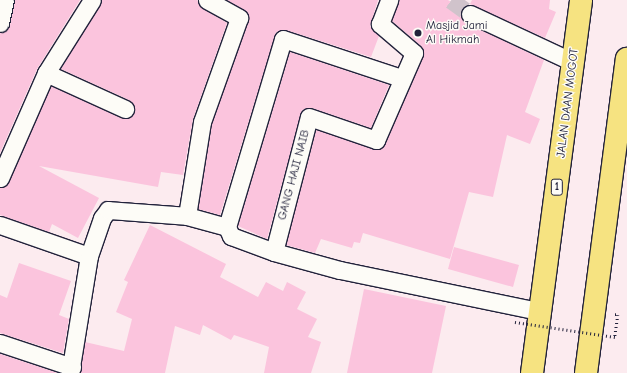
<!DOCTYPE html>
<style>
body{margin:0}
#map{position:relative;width:627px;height:373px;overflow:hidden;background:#fcebef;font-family:"Comic Neue",sans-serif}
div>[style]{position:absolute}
.building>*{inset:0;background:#fbc4dd}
.street-tunnel>*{height:17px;margin-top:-8.5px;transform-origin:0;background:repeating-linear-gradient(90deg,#d0c3cb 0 17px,transparent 0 25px)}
.path>*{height:2.5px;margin-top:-1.25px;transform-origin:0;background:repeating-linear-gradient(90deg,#22223b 0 1px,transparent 0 4px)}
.roads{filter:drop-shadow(1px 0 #22223b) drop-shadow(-1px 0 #22223b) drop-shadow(0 1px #22223b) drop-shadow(0 -1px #22223b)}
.street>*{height:17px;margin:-8.5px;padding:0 8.5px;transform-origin:8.5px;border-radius:8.5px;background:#fdfcf7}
.highway>*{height:22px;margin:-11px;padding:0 11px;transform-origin:11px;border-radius:11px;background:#f6e381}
.path-bridge>*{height:2.5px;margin-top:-1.25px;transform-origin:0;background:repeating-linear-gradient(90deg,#22223b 0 1px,transparent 0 4px)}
.dots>*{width:11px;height:11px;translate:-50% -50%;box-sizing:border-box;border:2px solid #fdfcf7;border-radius:50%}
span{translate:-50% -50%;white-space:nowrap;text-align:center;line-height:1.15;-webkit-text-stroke:3px #fdfcf7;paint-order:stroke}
.shield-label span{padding:1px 3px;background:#fdfcf7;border:1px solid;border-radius:3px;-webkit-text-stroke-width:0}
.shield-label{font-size:11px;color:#22223b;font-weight:700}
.poi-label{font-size:12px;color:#22223b}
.left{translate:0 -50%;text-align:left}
.street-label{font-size:12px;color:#22223b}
</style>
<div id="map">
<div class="building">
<i style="clip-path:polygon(15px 0,80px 0,37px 69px,0 153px,0 33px,10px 25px)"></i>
<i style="clip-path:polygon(102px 0,197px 0,202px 8px,227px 23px,193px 119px,183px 175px,161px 172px,158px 187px,39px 166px,99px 198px,78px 238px,52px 224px,49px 232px,0 215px,0 188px,9px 182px,51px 86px,121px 118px,126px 119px,134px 113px,135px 108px,129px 100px,61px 69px)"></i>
<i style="clip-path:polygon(227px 0,378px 0,370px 26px,379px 36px,371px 57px,286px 30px,276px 32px,220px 215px,198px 209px,212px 124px,248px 21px,247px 12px)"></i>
<i style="clip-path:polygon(399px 0,448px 0,461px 9px,460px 15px,466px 23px,544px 60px,525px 112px,540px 119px,530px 144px,507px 135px,493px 197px,469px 192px,450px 259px,363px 233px,360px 243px,354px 242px,352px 248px,321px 239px,315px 253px,286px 245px,316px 130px,373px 149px,385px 144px,423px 57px,420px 45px,392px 21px)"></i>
<i style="clip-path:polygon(472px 0,550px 0,549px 9px,556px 12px,545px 38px,470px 4px)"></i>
<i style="clip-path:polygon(290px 52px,389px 85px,371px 128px,312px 108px,302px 110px,267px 239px,238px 226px)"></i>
<i style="clip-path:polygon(150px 225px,226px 264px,220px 277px,258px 297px,266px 282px,283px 291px,287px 282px,306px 292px,297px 309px,317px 319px,308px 337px,321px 342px,311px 373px,264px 373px,269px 347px,234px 335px,231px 340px,203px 325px,200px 335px,175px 326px,165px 373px,80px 373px,85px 342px,124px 351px,132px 319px,116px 312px,128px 282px,124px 280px)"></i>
<i style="clip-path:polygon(454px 247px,519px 265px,513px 287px,448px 269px)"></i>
<i style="clip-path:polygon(19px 263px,71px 281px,59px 315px,69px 319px,63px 353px,0 333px,0 295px,7px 298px)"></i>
<i style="clip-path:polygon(364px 289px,446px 306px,432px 373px,347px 373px)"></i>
<i style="clip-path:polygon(0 354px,58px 373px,0 373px)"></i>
</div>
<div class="street-tunnel">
<i style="left:451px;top:0;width:24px;rotate:36deg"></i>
</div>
<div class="path">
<i style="left:615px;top:314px;width:3px;rotate:18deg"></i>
<i style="left:618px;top:315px;width:22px;rotate:98deg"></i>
</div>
<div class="roads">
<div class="street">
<i style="left:207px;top:0;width:37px;rotate:29deg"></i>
<i style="left:239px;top:18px;width:110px;rotate:109.6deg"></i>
<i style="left:202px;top:122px;width:95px;rotate:99.1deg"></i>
<i style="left:187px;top:216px;width:41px;rotate:15.4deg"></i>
<i style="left:227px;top:227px;width:196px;rotate:-73.4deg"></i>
<i style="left:283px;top:39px;width:124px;rotate:18.3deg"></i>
<i style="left:470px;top:14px;width:114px;rotate:25deg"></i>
<i style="left:0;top:23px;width:24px;rotate:-78deg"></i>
<i style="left:46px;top:73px;width:87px;rotate:24.5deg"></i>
<i style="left:0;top:178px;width:115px;rotate:-66.3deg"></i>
<i style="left:46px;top:73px;width:86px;rotate:-57.8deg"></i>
<i style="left:0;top:225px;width:94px;rotate:19.2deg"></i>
<i style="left:227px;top:227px;width:10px;rotate:66deg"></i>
<i style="left:231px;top:236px;width:46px;rotate:20.4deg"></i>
<i style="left:274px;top:252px;width:68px;rotate:15.3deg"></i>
<i style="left:340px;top:270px;width:206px;rotate:11.7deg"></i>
<i style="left:274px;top:252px;width:139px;rotate:-75.5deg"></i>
<i style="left:309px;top:117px;width:71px;rotate:18.9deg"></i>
<i style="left:376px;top:140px;width:95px;rotate:-66.4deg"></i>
<i style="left:414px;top:53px;width:45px;rotate:-139.5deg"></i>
<i style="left:380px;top:24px;width:26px;rotate:-69deg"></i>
<i style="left:0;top:343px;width:76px;rotate:18.4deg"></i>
<i style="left:70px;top:373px;width:119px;rotate:-80.8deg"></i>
<i style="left:89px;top:256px;width:40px;rotate:-71.1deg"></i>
<i style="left:102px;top:218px;width:10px;rotate:-53deg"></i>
<i style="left:108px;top:210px;width:79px;rotate:4.3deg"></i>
</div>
<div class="highway">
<i style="left:532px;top:373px;width:376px;rotate:-82.5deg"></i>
<i style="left:586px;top:373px;width:317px;rotate:-82.6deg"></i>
</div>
</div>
<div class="path-bridge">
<i style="left:515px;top:322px;width:101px;rotate:8.5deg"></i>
</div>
<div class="dots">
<i style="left:418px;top:33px;background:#22223b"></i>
</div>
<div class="shield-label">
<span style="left:557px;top:187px">1</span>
</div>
<div class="poi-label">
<span class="left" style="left:426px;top:33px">Masjid Jami<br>Al Hikmah</span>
</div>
<div class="street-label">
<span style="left:568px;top:103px;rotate:-83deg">JALAN DAAN MOGOT</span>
<span style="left:294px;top:175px;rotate:-75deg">GANG HAJI NAIB</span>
</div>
</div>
